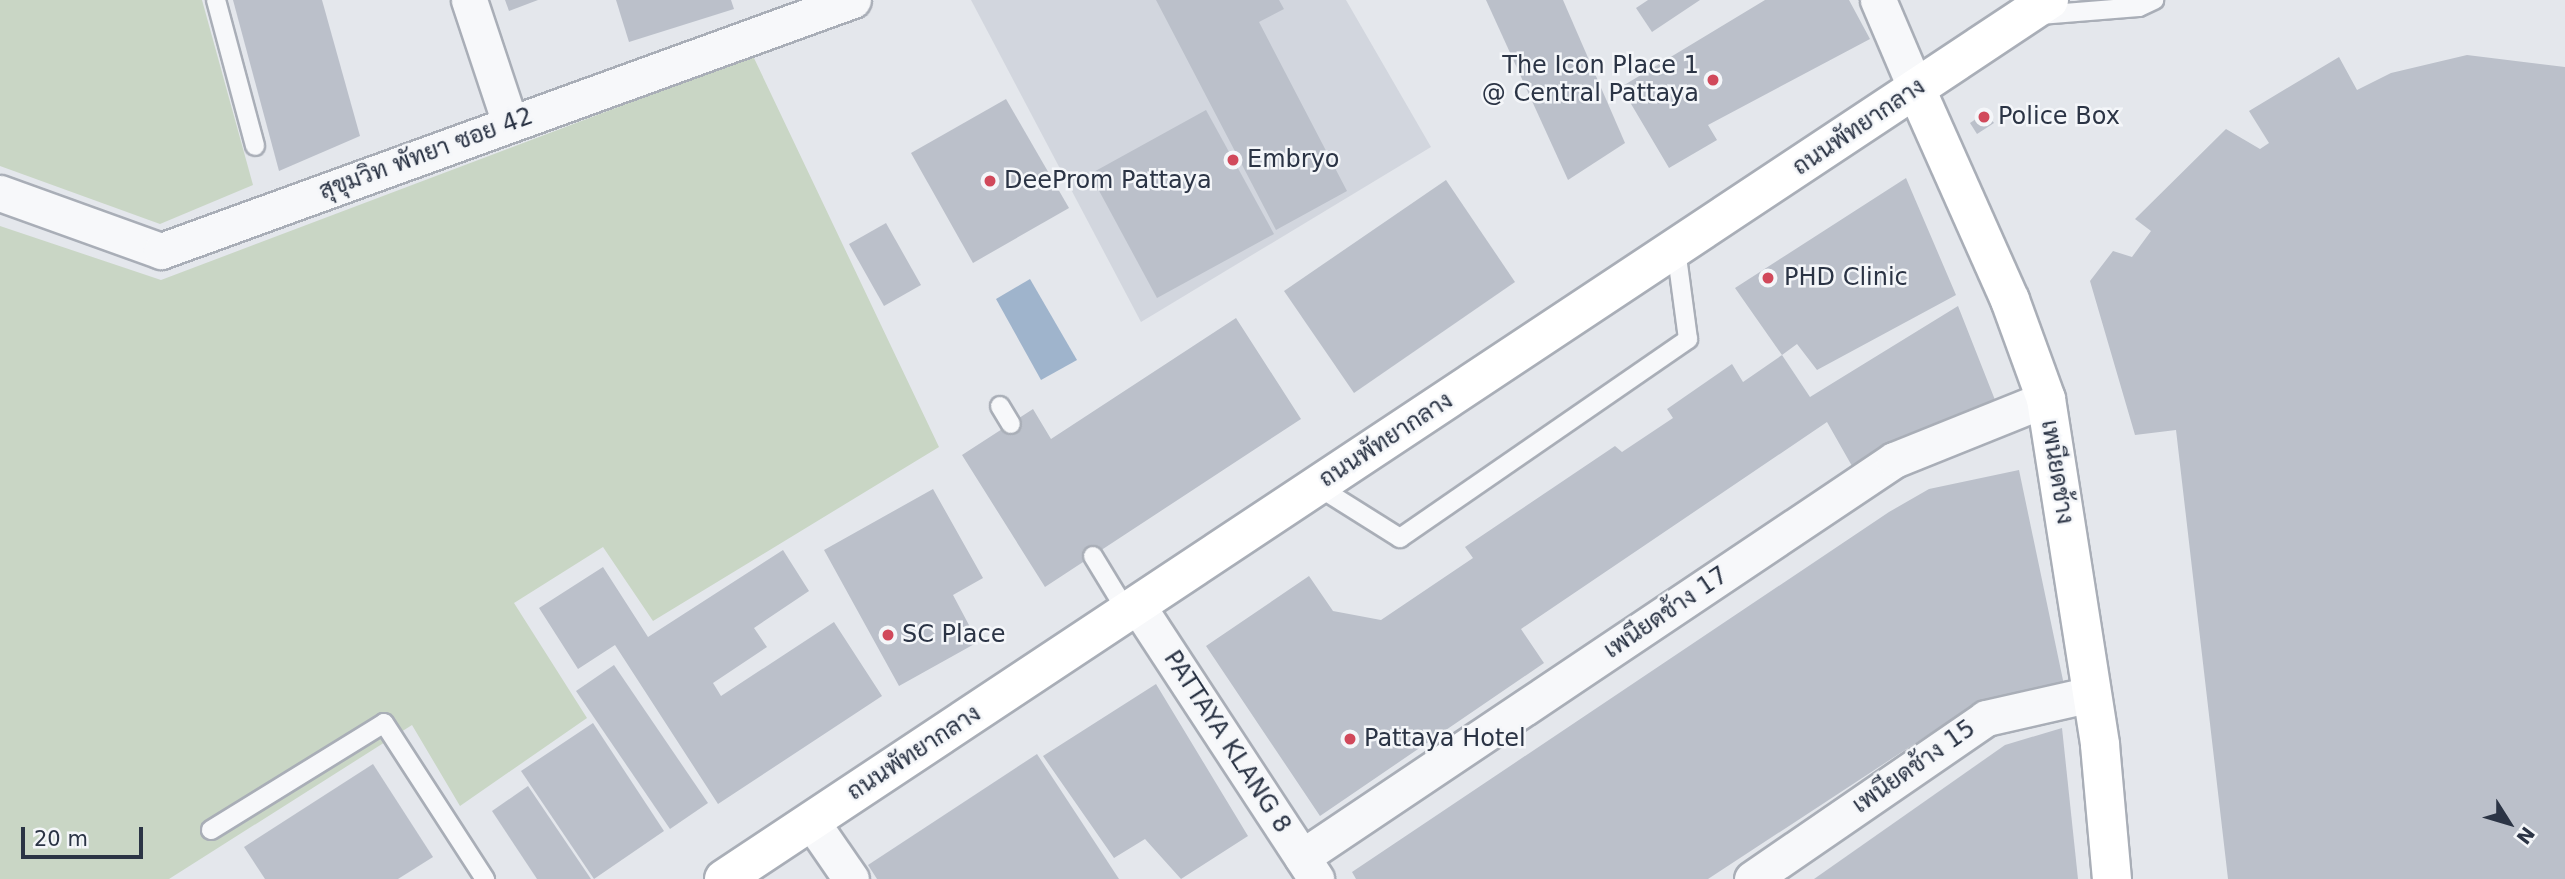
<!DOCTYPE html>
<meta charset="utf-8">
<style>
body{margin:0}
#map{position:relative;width:2565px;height:879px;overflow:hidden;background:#e4e7ec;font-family:"DejaVu Sans",Sarabun,sans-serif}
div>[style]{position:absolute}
.built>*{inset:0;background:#d2d6de}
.green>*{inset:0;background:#c9d6c5}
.water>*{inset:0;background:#9fb4cc}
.building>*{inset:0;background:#bbc0ca}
.roads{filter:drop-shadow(2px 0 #a9aeb7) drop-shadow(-2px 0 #a9aeb7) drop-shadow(0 2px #a9aeb7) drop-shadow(0 -2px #a9aeb7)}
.lane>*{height:18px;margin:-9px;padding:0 9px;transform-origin:9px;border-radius:9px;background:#f7f8fa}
.street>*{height:35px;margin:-17.5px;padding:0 17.5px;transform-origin:17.5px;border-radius:17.5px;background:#f7f8fa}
.secondary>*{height:38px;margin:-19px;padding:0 19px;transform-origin:19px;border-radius:19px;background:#fff}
.dots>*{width:19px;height:19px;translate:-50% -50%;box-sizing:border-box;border:4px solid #f4f6f9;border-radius:50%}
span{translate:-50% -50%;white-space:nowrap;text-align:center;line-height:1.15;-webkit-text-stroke:5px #f4f6f9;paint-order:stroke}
.poi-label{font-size:24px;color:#2b3445}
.right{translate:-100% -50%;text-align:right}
.left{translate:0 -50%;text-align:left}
.street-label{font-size:24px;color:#2b3445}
.north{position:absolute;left:2474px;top:788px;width:70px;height:70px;-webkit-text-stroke:5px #f4f6f9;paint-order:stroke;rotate:127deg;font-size:19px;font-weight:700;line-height:28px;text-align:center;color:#2b3445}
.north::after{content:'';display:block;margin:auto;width:24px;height:32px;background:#2b3445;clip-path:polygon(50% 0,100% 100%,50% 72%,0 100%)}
.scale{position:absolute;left:21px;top:827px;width:122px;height:32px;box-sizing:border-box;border:4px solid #2b3445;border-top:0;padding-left:9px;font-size:21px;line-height:24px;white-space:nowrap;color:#2b3445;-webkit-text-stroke:5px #f4f6f9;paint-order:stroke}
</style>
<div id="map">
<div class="built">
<i style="clip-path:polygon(971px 0,1346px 0,1431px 147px,1141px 322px)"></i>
</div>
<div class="green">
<i style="clip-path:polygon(0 0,202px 0,253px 185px,160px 224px,0 166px)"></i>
<i style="clip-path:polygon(753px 56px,939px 447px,653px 621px,603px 547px,514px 603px,587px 718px,460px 806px,412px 725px,169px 879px,0 879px,0 226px,161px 280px)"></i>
</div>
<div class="water">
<i style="clip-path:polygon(1030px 279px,1077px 360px,1041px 380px,996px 299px)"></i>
</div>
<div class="building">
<i style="clip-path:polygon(233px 0,322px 0,360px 136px,279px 171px)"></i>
<i style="clip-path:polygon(505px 0,538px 0,509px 11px)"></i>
<i style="clip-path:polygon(616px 0,731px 0,734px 9px,629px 42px)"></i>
<i style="clip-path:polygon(1156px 0,1279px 0,1284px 9px,1259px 22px,1347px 191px,1276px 230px)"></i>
<i style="clip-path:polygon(1486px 0,1563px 0,1625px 143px,1568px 180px)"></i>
<i style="clip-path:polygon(1648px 0,1700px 0,1652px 32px,1636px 8px)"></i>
<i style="clip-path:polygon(1765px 0,1849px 0,1870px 39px,1708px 125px,1717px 140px,1669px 168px,1621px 87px)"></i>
<i style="clip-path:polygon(2467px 55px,2565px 67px,2565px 879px,2228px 879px,2176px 430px,2135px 435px,2090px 281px,2113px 251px,2132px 257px,2151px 231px,2135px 219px,2226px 129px,2260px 149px,2269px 143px,2249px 111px,2339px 57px,2357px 90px,2391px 73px)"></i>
<i style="clip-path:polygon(1006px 99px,1069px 208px,973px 263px,911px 153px)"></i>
<i style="clip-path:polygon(1206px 110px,1274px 234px,1157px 298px,1090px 174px)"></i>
<i style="clip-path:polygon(1986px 112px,1994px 123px,1977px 134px,1970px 123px)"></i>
<i style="clip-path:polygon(1906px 178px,1956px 295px,1817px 370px,1797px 344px,1782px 355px,1735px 288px)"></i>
<i style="clip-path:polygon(1446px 180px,1515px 282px,1354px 393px,1284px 291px)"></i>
<i style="clip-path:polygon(886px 223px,921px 285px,884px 306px,849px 244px)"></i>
<i style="clip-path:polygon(1958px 306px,1997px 405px,1928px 429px,1852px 466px,1827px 422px,1521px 629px,1544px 663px,1320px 816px,1206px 646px,1309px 576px,1333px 611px,1381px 620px,1473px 558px,1465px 547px,1615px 446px,1622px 452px,1673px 418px,1667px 409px,1732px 364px,1743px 382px,1782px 355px,1810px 397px)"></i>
<i style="clip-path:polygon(1236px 318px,1301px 419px,1045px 587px,962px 455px,1033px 409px,1051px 439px)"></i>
<i style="clip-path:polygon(2019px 470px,2064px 685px,1969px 708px,1708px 879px,1356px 879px,1352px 872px,1889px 512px,1929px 489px)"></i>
<i style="clip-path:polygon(933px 489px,983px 578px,953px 595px,978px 642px,899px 686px,824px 550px)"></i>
<i style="clip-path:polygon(783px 550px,809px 591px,754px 628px,767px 647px,713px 683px,721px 696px,834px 622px,882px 696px,718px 804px,615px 645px,578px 669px,539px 608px,603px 567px,648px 637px)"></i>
<i style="clip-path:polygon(614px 665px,708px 803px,670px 829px,576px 691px)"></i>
<i style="clip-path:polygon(1156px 684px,1248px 836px,1181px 879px,1145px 839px,1114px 858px,1043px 756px)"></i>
<i style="clip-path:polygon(593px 723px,664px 831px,594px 879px,521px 771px)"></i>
<i style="clip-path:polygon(2062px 728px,2078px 879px,1814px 879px,2005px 745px)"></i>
<i style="clip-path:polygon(1037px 754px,1119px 879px,877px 879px,868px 865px)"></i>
<i style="clip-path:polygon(373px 764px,433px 857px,398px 879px,265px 879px,244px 847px)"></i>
<i style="clip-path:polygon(528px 786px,591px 879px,537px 879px,492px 811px)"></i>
</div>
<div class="roads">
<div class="lane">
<i style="left:216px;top:0;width:151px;rotate:75deg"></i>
<i style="left:2040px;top:15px;width:99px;rotate:-4.6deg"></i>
<i style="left:2139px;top:7px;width:17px;rotate:-25deg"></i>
<i style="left:1000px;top:406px;width:21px;rotate:59deg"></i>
<i style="left:1317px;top:486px;width:98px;rotate:32.1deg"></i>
<i style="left:1400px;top:538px;width:350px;rotate:-34.6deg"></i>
<i style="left:1688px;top:339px;width:91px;rotate:-97.6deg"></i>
<i style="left:1093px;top:556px;width:66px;rotate:58.7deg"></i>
<i style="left:211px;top:830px;width:203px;rotate:-31.7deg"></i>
<i style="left:384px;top:723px;width:186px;rotate:57.1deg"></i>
</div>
<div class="street">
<i style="left:469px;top:0;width:130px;rotate:71.6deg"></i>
<i style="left:1878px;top:0;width:97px;rotate:66.9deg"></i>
<i style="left:0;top:193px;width:171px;rotate:19.8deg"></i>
<i style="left:161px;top:251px;width:736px;rotate:-19.94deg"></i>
<i style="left:1137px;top:605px;width:327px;rotate:56.8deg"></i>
<i style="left:811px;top:821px;width:70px;rotate:55.4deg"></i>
<i style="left:1302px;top:857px;width:713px;rotate:-33.85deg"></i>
<i style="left:1894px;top:460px;width:164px;rotate:-21.9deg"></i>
<i style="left:1752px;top:879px;width:284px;rotate:-34.5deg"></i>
<i style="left:1986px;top:718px;width:109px;rotate:-12.8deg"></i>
</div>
<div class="secondary">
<i style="left:1916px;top:89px;width:231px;rotate:66deg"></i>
<i style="left:2010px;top:300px;width:105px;rotate:70deg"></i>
<i style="left:2046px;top:399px;width:350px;rotate:81.1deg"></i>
<i style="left:2100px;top:745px;width:135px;rotate:84.9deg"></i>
<i style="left:724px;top:879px;width:1590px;rotate:-33.56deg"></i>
</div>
</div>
<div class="dots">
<i style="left:1713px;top:80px;background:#d1495b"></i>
<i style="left:1984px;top:117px;background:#d1495b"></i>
<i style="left:1233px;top:160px;background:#d1495b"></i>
<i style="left:990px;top:181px;background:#d1495b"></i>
<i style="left:1768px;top:278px;background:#d1495b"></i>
<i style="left:888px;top:635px;background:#d1495b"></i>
<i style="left:1350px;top:739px;background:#d1495b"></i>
</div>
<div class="poi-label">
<span class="right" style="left:1699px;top:80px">The Icon Place 1<br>@ Central Pattaya</span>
<span class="left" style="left:1998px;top:117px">Police Box</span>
<span class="left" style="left:1247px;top:160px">Embryo</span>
<span class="left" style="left:1004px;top:181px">DeeProm Pattaya</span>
<span class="left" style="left:1784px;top:278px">PHD Clinic</span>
<span class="left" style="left:902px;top:635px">SC Place</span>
<span class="left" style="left:1364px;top:739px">Pattaya Hotel</span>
</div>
<div class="street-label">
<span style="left:1859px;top:127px;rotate:-34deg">ถนนพัทยากลาง</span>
<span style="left:426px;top:154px;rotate:-20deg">สุขุมวิท พัทยา ซอย 42</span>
<span style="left:1386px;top:440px;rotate:-33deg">ถนนพัทยากลาง</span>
<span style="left:2057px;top:472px;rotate:81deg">เพนียดช้าง</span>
<span style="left:1666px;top:613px;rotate:-34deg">เพนียดช้าง 17</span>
<span style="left:1227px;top:742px;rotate:57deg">PATTAYA KLANG 8</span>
<span style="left:914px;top:753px;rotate:-33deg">ถนนพัทยากลาง</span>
<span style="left:1914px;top:767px;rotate:-35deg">เพนียดช้าง 15</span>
</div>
<div class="north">N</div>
<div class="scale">20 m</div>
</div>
